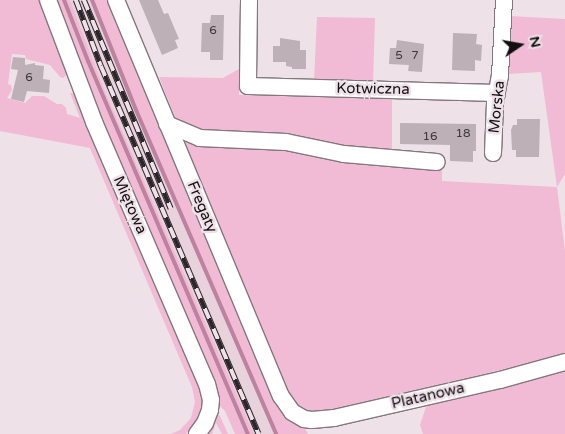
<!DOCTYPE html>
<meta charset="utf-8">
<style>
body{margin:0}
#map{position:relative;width:565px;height:434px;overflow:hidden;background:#efe1e8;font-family:"Varela Round",sans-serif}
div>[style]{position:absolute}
.built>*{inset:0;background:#e8d2dc}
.green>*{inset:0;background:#f1bad5}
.stream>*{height:4px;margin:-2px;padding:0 2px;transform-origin:2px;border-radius:2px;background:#bd829f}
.building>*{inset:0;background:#bdb0b6}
.roads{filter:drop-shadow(1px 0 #83777c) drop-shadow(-1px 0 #83777c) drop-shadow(0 1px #83777c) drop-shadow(0 -1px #83777c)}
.minor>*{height:16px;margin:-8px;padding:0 8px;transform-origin:8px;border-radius:8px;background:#fff}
.rail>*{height:5.5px;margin-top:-2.75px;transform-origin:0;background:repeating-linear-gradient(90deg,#efe1e8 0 11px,#2b2629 0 22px);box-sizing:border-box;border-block:1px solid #2b2629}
span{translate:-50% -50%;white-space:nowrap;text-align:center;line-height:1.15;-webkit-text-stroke:5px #efe1e8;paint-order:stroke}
.number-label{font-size:12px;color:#3e373a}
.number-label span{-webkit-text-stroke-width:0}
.street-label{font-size:15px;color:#130f11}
.north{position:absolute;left:495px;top:20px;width:50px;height:50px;-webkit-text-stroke:4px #efe1e8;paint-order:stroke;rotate:78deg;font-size:14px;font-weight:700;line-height:20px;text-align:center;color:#130f11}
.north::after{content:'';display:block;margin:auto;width:18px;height:22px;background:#130f11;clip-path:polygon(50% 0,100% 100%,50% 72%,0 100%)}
</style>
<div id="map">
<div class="built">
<i style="clip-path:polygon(70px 0,90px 0,130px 101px,275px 434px,254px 434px,106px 94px)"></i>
</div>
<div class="green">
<i style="clip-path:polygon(0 0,42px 0,69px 73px,63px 78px,60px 77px,50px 65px,26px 59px,25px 55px,12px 54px,8px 84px,11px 85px,12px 90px,7px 98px,25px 103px,32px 96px,44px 96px,57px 104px,62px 104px,66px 108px,67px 114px,80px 118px,70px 93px,76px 94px,202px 387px,203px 402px,201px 415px,186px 434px,171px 434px,180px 430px,191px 418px,195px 402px,192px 387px,90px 148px,0 131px)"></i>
<i style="clip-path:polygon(55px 0,70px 0,106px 94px,254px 434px,235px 434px,225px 411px,217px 403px,106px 133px)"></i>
<i style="clip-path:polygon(90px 0,109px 0,273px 392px,284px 415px,290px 422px,304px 427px,308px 434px,275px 434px,130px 101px)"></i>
<i style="clip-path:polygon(509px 16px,565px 19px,565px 174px,557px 187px,565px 251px,565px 354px,325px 413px,313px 413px,300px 409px,286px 393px,183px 149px,188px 150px,185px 139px,442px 166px,442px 181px,557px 187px,541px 72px,508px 74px)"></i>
<i style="clip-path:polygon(317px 17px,375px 18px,373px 83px,314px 81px)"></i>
<i style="clip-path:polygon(239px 69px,239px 95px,392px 99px,392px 155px,220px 136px,178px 124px,159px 77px,223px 78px)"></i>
<i style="clip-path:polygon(565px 366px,565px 434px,423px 434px,420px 425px,427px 404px)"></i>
<i style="clip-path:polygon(217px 414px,220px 416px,228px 434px,222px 434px,216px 423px,212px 434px,205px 434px)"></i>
</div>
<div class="stream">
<i style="left:64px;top:0;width:66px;rotate:68.5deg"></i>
<i style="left:88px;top:61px;width:406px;rotate:66.8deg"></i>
<i style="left:92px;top:0;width:118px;rotate:68.2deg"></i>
<i style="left:136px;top:110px;width:353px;rotate:66.6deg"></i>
</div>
<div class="building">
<i style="clip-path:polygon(139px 0,158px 0,164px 14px,168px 13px,179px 39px,175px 40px,178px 48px,162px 55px)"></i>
<i style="clip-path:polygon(211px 15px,224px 15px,223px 60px,210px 60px,210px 52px,201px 52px,202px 23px,210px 23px)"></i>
<i style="clip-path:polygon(453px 33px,477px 34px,476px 44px,482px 45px,481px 61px,475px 60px,475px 71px,452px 70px)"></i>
<i style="clip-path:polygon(280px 38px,300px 41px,300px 50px,306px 50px,306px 69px,292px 69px,292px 67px,286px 66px,286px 62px,273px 62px,273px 46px,280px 46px)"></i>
<i style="clip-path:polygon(397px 40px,424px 44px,422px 72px,408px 71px,409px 65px,389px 64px,390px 48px,396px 48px)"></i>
<i style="clip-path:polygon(13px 57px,25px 58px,25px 65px,35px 63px,35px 65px,44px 66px,43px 79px,50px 80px,49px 93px,27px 91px,24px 102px,11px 99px,18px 70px,11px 69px)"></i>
<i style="clip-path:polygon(517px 119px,540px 119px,539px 157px,516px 157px,516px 150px,512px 150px,511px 130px,513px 125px,517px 125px)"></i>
<i style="clip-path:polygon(400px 123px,476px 124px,476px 151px,473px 151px,473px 162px,450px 161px,450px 145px,400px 144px)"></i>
</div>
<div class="roads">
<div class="minor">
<i style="left:48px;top:0;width:130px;rotate:69.3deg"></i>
<i style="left:94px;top:122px;width:285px;rotate:66.7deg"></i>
<i style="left:207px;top:384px;width:16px;rotate:76deg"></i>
<i style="left:211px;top:400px;width:10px;rotate:96deg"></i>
<i style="left:210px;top:410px;width:14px;rotate:111deg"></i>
<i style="left:205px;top:423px;width:14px;rotate:126deg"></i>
<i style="left:116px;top:0;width:429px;rotate:67.4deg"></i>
<i style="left:281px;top:396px;width:19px;rotate:55deg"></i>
<i style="left:292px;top:412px;width:14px;rotate:30deg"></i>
<i style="left:304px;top:419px;width:8px;rotate:7deg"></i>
<i style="left:312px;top:420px;width:22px;rotate:-5deg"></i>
<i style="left:334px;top:418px;width:170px;rotate:-12.9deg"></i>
<i style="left:500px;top:380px;width:67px;rotate:-15.5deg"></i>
<i style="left:249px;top:0;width:86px;rotate:90.7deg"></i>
<i style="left:248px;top:86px;width:249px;rotate:1.6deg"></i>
<i style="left:167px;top:124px;width:36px;rotate:23deg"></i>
<i style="left:200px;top:138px;width:86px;rotate:2.7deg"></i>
<i style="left:286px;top:142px;width:59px;rotate:11.7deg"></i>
<i style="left:344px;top:154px;width:93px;rotate:4.9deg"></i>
<i style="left:493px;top:153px;width:50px;rotate:-87.7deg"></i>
<i style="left:495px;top:103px;width:27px;rotate:-80deg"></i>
<i style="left:500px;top:76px;width:76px;rotate:-87deg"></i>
</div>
</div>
<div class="rail">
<i style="left:76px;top:0;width:71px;rotate:69.3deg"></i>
<i style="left:101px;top:66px;width:400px;rotate:66.8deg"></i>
<i style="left:84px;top:0;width:226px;rotate:67.4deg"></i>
</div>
<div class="number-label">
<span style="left:213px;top:31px">6</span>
<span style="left:399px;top:56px">5</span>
<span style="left:415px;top:56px">7</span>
<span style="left:29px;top:78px">6</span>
<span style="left:463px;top:134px">18</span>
<span style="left:430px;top:137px">16</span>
</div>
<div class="street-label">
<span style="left:373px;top:89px;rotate:1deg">Kotwiczna</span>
<span style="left:497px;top:107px;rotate:-84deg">Morska</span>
<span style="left:130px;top:205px;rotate:66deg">Miętowa</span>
<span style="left:202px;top:207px;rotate:67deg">Fregaty</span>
<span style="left:428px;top:396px;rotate:-13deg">Platanowa</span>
</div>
<div class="north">N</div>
</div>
